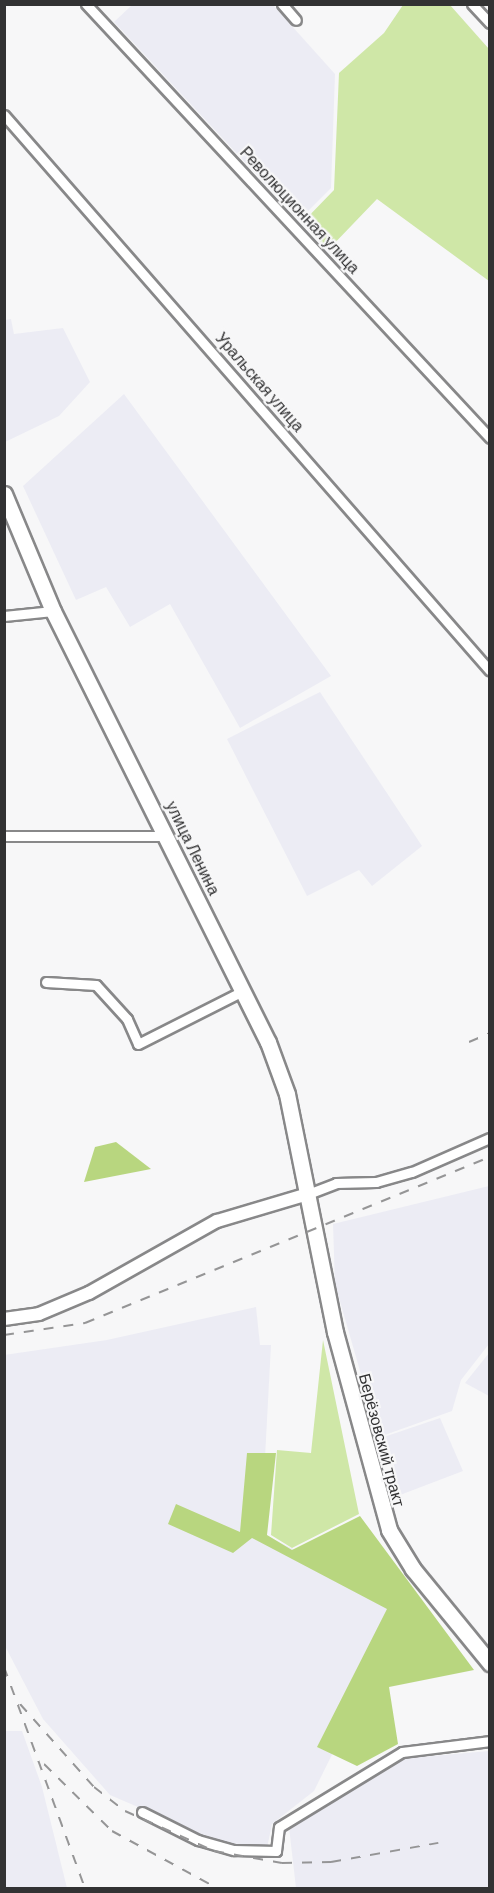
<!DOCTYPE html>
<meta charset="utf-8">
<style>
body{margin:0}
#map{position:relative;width:494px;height:1893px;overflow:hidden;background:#f7f7f8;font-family:Barlow,sans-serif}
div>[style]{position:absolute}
.built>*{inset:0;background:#ececf4}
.green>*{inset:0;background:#cfe7a7}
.forest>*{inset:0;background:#b8d67f}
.roads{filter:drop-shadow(2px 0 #888889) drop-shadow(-2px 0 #888889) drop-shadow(0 2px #888889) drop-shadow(0 -2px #888889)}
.minor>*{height:9px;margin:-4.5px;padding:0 4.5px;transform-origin:4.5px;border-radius:4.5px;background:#fff}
.tertiary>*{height:12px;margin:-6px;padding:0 6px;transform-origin:6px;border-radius:6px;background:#fff}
.primary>*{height:15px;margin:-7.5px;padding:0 7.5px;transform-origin:7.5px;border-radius:7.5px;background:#fff}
.rail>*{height:2px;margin-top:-1px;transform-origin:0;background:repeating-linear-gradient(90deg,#959596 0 10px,transparent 0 20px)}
span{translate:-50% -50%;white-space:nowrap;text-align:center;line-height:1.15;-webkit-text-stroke:4.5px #f7f7f8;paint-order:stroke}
.street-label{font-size:16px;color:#323233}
.frame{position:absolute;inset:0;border:6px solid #323233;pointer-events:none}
</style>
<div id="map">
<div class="built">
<i style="clip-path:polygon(132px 5px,273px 5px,335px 74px,331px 188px,299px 220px,114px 22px)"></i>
<i style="clip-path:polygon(11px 319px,14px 334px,63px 328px,90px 382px,59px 416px,5px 442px,5px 320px)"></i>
<i style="clip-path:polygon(124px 394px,331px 676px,240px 728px,170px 604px,130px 627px,106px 587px,76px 600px,23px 486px)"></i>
<i style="clip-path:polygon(320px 692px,422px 846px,372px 886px,359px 870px,307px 896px,227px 739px)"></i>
<i style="clip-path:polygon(489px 1186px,489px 1344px,461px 1380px,452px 1411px,379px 1437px,335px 1284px,333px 1224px)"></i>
<i style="clip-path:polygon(256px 1307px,260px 1345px,271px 1345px,261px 1533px,406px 1605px,314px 1791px,272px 1824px,267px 1848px,217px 1841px,110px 1795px,43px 1719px,5px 1646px,4px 1355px,107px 1340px)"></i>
<i style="clip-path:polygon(489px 1353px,489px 1396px,465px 1383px)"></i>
<i style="clip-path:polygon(440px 1418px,463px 1471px,400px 1495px,384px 1437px)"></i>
<i style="clip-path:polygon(5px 1731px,22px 1731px,42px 1787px,67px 1888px,5px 1888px)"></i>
<i style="clip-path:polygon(489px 1751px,489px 1888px,296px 1888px,289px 1827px,398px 1759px)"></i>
</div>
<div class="green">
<i style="clip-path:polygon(403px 5px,450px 5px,489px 49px,489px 281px,377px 199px,328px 250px,302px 223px,334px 190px,339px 73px,384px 33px)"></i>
<i style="clip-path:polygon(323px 1340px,359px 1514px,292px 1548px,271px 1535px,277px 1450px,311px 1453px)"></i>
</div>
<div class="forest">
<i style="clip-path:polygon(116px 1142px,151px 1169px,84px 1182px,95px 1147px)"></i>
<i style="clip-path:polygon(247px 1453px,276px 1453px,267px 1535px,292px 1550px,360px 1516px,474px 1670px,389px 1687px,398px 1744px,357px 1766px,317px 1747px,387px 1609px,252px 1538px,233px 1553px,168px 1524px,176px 1504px,240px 1532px)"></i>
</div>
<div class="roads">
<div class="minor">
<i style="left:86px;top:4px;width:593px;rotate:47.05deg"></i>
<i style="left:282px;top:4px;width:21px;rotate:49deg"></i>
<i style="left:472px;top:4px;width:26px;rotate:47deg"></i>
<i style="left:4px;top:115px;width:738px;rotate:48.84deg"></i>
<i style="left:4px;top:616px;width:49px;rotate:-5.8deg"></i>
<i style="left:4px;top:836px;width:163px"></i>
<i style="left:46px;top:982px;width:50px;rotate:3.4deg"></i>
<i style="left:96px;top:985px;width:46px;rotate:47.6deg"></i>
<i style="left:127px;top:1019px;width:27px;rotate:66deg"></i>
<i style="left:138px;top:1044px;width:118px;rotate:-26.8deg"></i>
<i style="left:308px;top:1194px;width:30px;rotate:-21deg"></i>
<i style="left:336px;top:1183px;width:40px;rotate:-1.4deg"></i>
<i style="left:376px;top:1182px;width:37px;rotate:-16deg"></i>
<i style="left:412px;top:1172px;width:85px;rotate:-23.6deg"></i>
<i style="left:142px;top:1812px;width:63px;rotate:26.6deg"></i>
<i style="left:198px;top:1840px;width:37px;rotate:16deg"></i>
<i style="left:234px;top:1850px;width:42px;rotate:1.4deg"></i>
<i style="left:276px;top:1851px;width:24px;rotate:-83deg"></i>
<i style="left:279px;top:1827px;width:144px;rotate:-31.4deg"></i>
<i style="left:402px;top:1752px;width:89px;rotate:-7.1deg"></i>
</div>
<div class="tertiary">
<i style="left:4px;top:1319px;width:35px;rotate:-8deg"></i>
<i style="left:39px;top:1314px;width:54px;rotate:-22.8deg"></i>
<i style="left:89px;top:1293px;width:147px;rotate:-29.4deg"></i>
<i style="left:217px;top:1221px;width:95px;rotate:-16.5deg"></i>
</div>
<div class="primary">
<i style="left:4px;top:494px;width:127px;rotate:67.3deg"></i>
<i style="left:53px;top:611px;width:482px;rotate:63.5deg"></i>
<i style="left:268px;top:1042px;width:55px;rotate:69.9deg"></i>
<i style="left:287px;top:1094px;width:243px;rotate:78.6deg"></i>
<i style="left:335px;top:1332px;width:205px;rotate:74.7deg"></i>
<i style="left:389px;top:1530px;width:46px;rotate:58.4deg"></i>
<i style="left:413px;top:1569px;width:122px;rotate:50.7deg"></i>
</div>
</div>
<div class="rail">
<i style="left:469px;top:1042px;width:23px;rotate:-23deg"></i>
<i style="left:4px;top:1335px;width:82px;rotate:-8.4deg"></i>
<i style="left:85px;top:1323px;width:438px;rotate:-22.3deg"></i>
<i style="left:4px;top:1667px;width:235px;rotate:69.9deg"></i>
<i style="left:20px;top:1704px;width:111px;rotate:48.3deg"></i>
<i style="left:94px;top:1787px;width:39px;rotate:38deg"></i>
<i style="left:125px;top:1811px;width:98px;rotate:24.2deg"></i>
<i style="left:214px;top:1851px;width:69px;rotate:10deg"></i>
<i style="left:282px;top:1863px;width:49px;rotate:-1.2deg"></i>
<i style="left:331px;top:1862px;width:109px;rotate:-10.1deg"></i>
<i style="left:44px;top:1764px;width:95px;rotate:44.6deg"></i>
<i style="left:112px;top:1831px;width:119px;rotate:28.5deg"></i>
</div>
<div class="street-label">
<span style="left:300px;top:210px;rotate:47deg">Революционная улица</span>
<span style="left:260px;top:382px;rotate:49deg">Уральская улица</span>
<span style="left:193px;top:848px;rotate:64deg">улица Ленина</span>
<span style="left:382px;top:1440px;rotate:75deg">Берёзовский тракт</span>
</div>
<div class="frame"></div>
</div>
